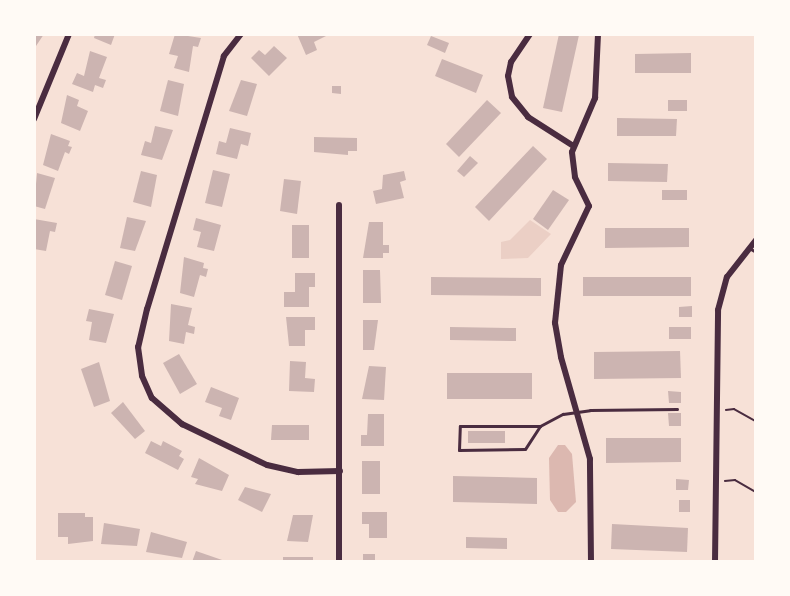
<!DOCTYPE html>
<style>
body{margin:0}
#map{position:relative;width:790px;height:596px;overflow:hidden;background:#f7e1d7;font-family:"Sofia Sans Condensed",sans-serif}
div>[style]{position:absolute}
.green>*{inset:0;background:#ebcfc5}
.water>*{inset:0;background:#dcb8b0}
.building>*{inset:0;background:#ccb4b1}
.path>*{height:1.5px;margin:-0.75px;padding:0 0.75px;transform-origin:0.75px;border-radius:0.75px;background:#4a2c40}
.service>*{height:3px;margin:-1.5px;padding:0 1.5px;transform-origin:1.5px;border-radius:1.5px;background:#4a2c40}
.minor>*{height:6px;margin:-3px;padding:0 3px;transform-origin:3px;border-radius:3px;background:#4a2c40}
span{translate:-50% -50%;white-space:nowrap;text-align:center;line-height:1.15;-webkit-text-stroke:4.5px #fffaf5;paint-order:stroke}
.frame{position:absolute;inset:0;border:36px solid #fffaf5;pointer-events:none}
</style>
<div id="map">
<div class="green">
<i style="clip-path:polygon(530px 220px,551px 234px,528px 258px,501px 259px,501px 242px,510px 240px)"></i>
</div>
<div class="water">
<i style="clip-path:polygon(558px 445px,565px 445px,572px 454px,576px 502px,566px 512px,558px 512px,550px 500px,549px 458px)"></i>
</div>
<div class="building">
<i style="clip-path:polygon(34px 34px,44px 34px,34px 49px)"></i>
<i style="clip-path:polygon(95px 34px,115px 34px,111px 45px,94px 38px)"></i>
<i style="clip-path:polygon(175px 34px,201px 38px,198px 47px,193px 46px,189px 72px,174px 68px,178px 56px,169px 54px)"></i>
<i style="clip-path:polygon(297px 34px,330px 34px,314px 42px,317px 50px,306px 55px)"></i>
<i style="clip-path:polygon(559px 34px,579px 35px,562px 112px,543px 108px)"></i>
<i style="clip-path:polygon(431px 36px,449px 43px,445px 53px,427px 45px)"></i>
<i style="clip-path:polygon(274px 46px,287px 58px,269px 76px,251px 58px,259px 50px,265px 55px)"></i>
<i style="clip-path:polygon(90px 51px,107px 57px,99px 78px,106px 80px,103px 88px,95px 85px,93px 92px,72px 84px,77px 73px,84px 76px)"></i>
<i style="clip-path:polygon(691px 53px,691px 73px,635px 73px,635px 54px)"></i>
<i style="clip-path:polygon(442px 59px,483px 75px,476px 93px,435px 76px)"></i>
<i style="clip-path:polygon(168px 80px,184px 84px,178px 116px,160px 111px)"></i>
<i style="clip-path:polygon(241px 80px,257px 84px,247px 116px,229px 111px)"></i>
<i style="clip-path:polygon(332px 86px,341px 86px,341px 94px,332px 93px)"></i>
<i style="clip-path:polygon(67px 95px,79px 100px,77px 106px,88px 111px,80px 131px,61px 123px)"></i>
<i style="clip-path:polygon(487px 100px,501px 113px,459px 157px,446px 144px)"></i>
<i style="clip-path:polygon(668px 100px,687px 100px,687px 111px,668px 111px)"></i>
<i style="clip-path:polygon(617px 118px,677px 119px,676px 136px,617px 136px)"></i>
<i style="clip-path:polygon(155px 126px,173px 130px,162px 160px,141px 155px,145px 141px,151px 143px)"></i>
<i style="clip-path:polygon(230px 128px,251px 133px,248px 146px,241px 144px,237px 159px,216px 154px,219px 141px,226px 143px)"></i>
<i style="clip-path:polygon(51px 134px,70px 141px,68px 146px,72px 147px,69px 154px,65px 152px,58px 171px,43px 165px)"></i>
<i style="clip-path:polygon(314px 137px,357px 138px,357px 151px,348px 151px,348px 155px,314px 152px)"></i>
<i style="clip-path:polygon(533px 146px,547px 159px,489px 221px,475px 207px)"></i>
<i style="clip-path:polygon(470px 156px,478px 163px,464px 177px,457px 171px)"></i>
<i style="clip-path:polygon(608px 163px,668px 164px,667px 182px,608px 181px)"></i>
<i style="clip-path:polygon(213px 170px,230px 174px,222px 207px,205px 203px)"></i>
<i style="clip-path:polygon(141px 171px,157px 175px,151px 207px,133px 202px)"></i>
<i style="clip-path:polygon(404px 171px,406px 180px,400px 182px,404px 198px,376px 204px,373px 191px,382px 189px,383px 175px)"></i>
<i style="clip-path:polygon(37px 173px,55px 178px,45px 209px,34px 206px)"></i>
<i style="clip-path:polygon(284px 179px,301px 181px,297px 214px,280px 211px)"></i>
<i style="clip-path:polygon(553px 190px,569px 200px,548px 230px,533px 219px)"></i>
<i style="clip-path:polygon(662px 190px,687px 190px,687px 200px,662px 200px)"></i>
<i style="clip-path:polygon(127px 217px,146px 221px,135px 251px,120px 248px)"></i>
<i style="clip-path:polygon(196px 218px,221px 225px,214px 251px,197px 247px,201px 232px,193px 230px)"></i>
<i style="clip-path:polygon(34px 219px,57px 223px,55px 232px,50px 231px,46px 251px,34px 249px)"></i>
<i style="clip-path:polygon(369px 222px,383px 222px,383px 245px,389px 245px,389px 253px,383px 253px,383px 258px,363px 258px)"></i>
<i style="clip-path:polygon(292px 225px,309px 225px,309px 258px,292px 258px)"></i>
<i style="clip-path:polygon(605px 228px,689px 228px,689px 247px,605px 248px)"></i>
<i style="clip-path:polygon(184px 257px,204px 263px,203px 268px,208px 269px,206px 277px,200px 275px,194px 297px,180px 293px)"></i>
<i style="clip-path:polygon(115px 261px,132px 266px,122px 300px,105px 295px)"></i>
<i style="clip-path:polygon(363px 270px,380px 270px,381px 303px,363px 303px)"></i>
<i style="clip-path:polygon(295px 273px,315px 273px,315px 287px,309px 287px,309px 307px,284px 307px,284px 292px,295px 292px)"></i>
<i style="clip-path:polygon(431px 277px,541px 278px,541px 296px,431px 295px)"></i>
<i style="clip-path:polygon(583px 277px,691px 277px,691px 296px,583px 296px)"></i>
<i style="clip-path:polygon(171px 304px,192px 308px,188px 325px,195px 327px,194px 334px,186px 332px,184px 344px,169px 341px)"></i>
<i style="clip-path:polygon(692px 306px,692px 317px,679px 317px,679px 307px)"></i>
<i style="clip-path:polygon(89px 309px,114px 314px,106px 343px,89px 340px,92px 322px,86px 321px)"></i>
<i style="clip-path:polygon(286px 317px,315px 317px,315px 330px,305px 330px,305px 346px,289px 346px)"></i>
<i style="clip-path:polygon(363px 320px,378px 320px,374px 350px,363px 350px)"></i>
<i style="clip-path:polygon(450px 327px,516px 328px,516px 341px,450px 340px)"></i>
<i style="clip-path:polygon(669px 327px,691px 327px,691px 339px,669px 339px)"></i>
<i style="clip-path:polygon(680px 351px,681px 378px,594px 379px,594px 352px)"></i>
<i style="clip-path:polygon(179px 354px,197px 384px,180px 394px,163px 363px)"></i>
<i style="clip-path:polygon(290px 361px,306px 362px,305px 378px,315px 379px,314px 392px,289px 391px)"></i>
<i style="clip-path:polygon(99px 362px,110px 401px,94px 407px,81px 369px)"></i>
<i style="clip-path:polygon(369px 366px,386px 367px,384px 400px,362px 399px)"></i>
<i style="clip-path:polygon(447px 373px,532px 373px,532px 399px,447px 399px)"></i>
<i style="clip-path:polygon(211px 387px,239px 398px,231px 420px,219px 416px,222px 408px,205px 402px)"></i>
<i style="clip-path:polygon(668px 391px,681px 392px,681px 403px,669px 403px)"></i>
<i style="clip-path:polygon(123px 402px,145px 431px,135px 439px,111px 413px)"></i>
<i style="clip-path:polygon(668px 413px,681px 413px,681px 426px,669px 426px)"></i>
<i style="clip-path:polygon(368px 414px,384px 414px,384px 446px,361px 446px,361px 435px,367px 435px)"></i>
<i style="clip-path:polygon(272px 425px,309px 425px,309px 440px,271px 440px)"></i>
<i style="clip-path:polygon(468px 431px,505px 431px,505px 443px,468px 443px)"></i>
<i style="clip-path:polygon(606px 438px,681px 438px,681px 462px,606px 463px)"></i>
<i style="clip-path:polygon(151px 441px,161px 446px,163px 441px,182px 451px,179px 456px,184px 459px,178px 470px,145px 453px)"></i>
<i style="clip-path:polygon(199px 458px,229px 475px,222px 491px,195px 484px,198px 479px,191px 477px)"></i>
<i style="clip-path:polygon(362px 461px,380px 461px,380px 494px,362px 494px)"></i>
<i style="clip-path:polygon(453px 476px,537px 478px,537px 504px,453px 502px)"></i>
<i style="clip-path:polygon(676px 479px,689px 480px,688px 490px,676px 490px)"></i>
<i style="clip-path:polygon(245px 487px,271px 494px,262px 512px,238px 500px)"></i>
<i style="clip-path:polygon(679px 500px,690px 500px,690px 512px,679px 512px)"></i>
<i style="clip-path:polygon(362px 512px,387px 512px,387px 538px,369px 538px,369px 524px,362px 524px)"></i>
<i style="clip-path:polygon(58px 513px,85px 513px,85px 517px,93px 517px,93px 541px,68px 544px,68px 537px,58px 537px)"></i>
<i style="clip-path:polygon(293px 515px,313px 515px,308px 542px,287px 541px)"></i>
<i style="clip-path:polygon(104px 523px,140px 529px,137px 546px,101px 544px)"></i>
<i style="clip-path:polygon(612px 524px,688px 528px,687px 552px,611px 549px)"></i>
<i style="clip-path:polygon(151px 532px,187px 542px,182px 558px,146px 552px)"></i>
<i style="clip-path:polygon(466px 537px,507px 538px,507px 549px,466px 548px)"></i>
<i style="clip-path:polygon(196px 551px,225px 561px,225px 562px,192px 562px)"></i>
<i style="clip-path:polygon(363px 554px,375px 554px,375px 562px,363px 562px)"></i>
<i style="clip-path:polygon(283px 557px,313px 557px,313px 562px,283px 562px)"></i>
</div>
<div class="path">
<i style="left:726px;top:410px;width:8px;rotate:-7deg"></i>
<i style="left:734px;top:409px;width:25px;rotate:29deg"></i>
<i style="left:725px;top:481px;width:10px;rotate:-6deg"></i>
<i style="left:735px;top:480px;width:24px;rotate:30deg"></i>
</div>
<div class="service">
<i style="left:749px;top:248px;width:8px;rotate:30deg"></i>
<i style="left:540px;top:426px;width:27px;rotate:123deg"></i>
<i style="left:525px;top:449px;width:66px;rotate:179.1deg"></i>
<i style="left:459px;top:450px;width:24px;rotate:-88deg"></i>
<i style="left:460px;top:426px;width:80px"></i>
<i style="left:540px;top:426px;width:26px;rotate:-28deg"></i>
<i style="left:563px;top:414px;width:27px;rotate:-8deg"></i>
<i style="left:590px;top:410px;width:87px;rotate:-0.7deg"></i>
</div>
<div class="minor">
<i style="left:241px;top:34px;width:28px;rotate:128deg"></i>
<i style="left:224px;top:56px;width:264px;rotate:106.9deg"></i>
<i style="left:147px;top:309px;width:39px;rotate:103deg"></i>
<i style="left:138px;top:347px;width:29px;rotate:82deg"></i>
<i style="left:142px;top:376px;width:24px;rotate:66deg"></i>
<i style="left:152px;top:398px;width:40px;rotate:41deg"></i>
<i style="left:182px;top:424px;width:94px;rotate:25.8deg"></i>
<i style="left:267px;top:465px;width:32px;rotate:13deg"></i>
<i style="left:298px;top:472px;width:42px;rotate:-1.4deg"></i>
<i style="left:530px;top:34px;width:34px;rotate:124deg"></i>
<i style="left:511px;top:62px;width:14px;rotate:102deg"></i>
<i style="left:508px;top:76px;width:21px;rotate:79deg"></i>
<i style="left:512px;top:97px;width:26px;rotate:51deg"></i>
<i style="left:528px;top:117px;width:52px;rotate:32.5deg"></i>
<i style="left:34px;top:119px;width:92px;rotate:-67.6deg"></i>
<i style="left:339px;top:205px;width:357px;rotate:90deg"></i>
<i style="left:591px;top:562px;width:103px;rotate:-90.6deg"></i>
<i style="left:590px;top:459px;width:106px;rotate:-105.9deg"></i>
<i style="left:561px;top:357px;width:35px;rotate:-100deg"></i>
<i style="left:555px;top:323px;width:58px;rotate:-84.1deg"></i>
<i style="left:561px;top:265px;width:65px;rotate:-64.6deg"></i>
<i style="left:589px;top:206px;width:32px;rotate:-116deg"></i>
<i style="left:575px;top:177px;width:25px;rotate:-97deg"></i>
<i style="left:572px;top:152px;width:59px;rotate:-66.9deg"></i>
<i style="left:595px;top:98px;width:64px;rotate:-87.3deg"></i>
<i style="left:715px;top:562px;width:252px;rotate:-89.3deg"></i>
<i style="left:718px;top:310px;width:34px;rotate:-75deg"></i>
<i style="left:727px;top:277px;width:47px;rotate:-51.9deg"></i>
</div>
<div class="frame"></div>
</div>
